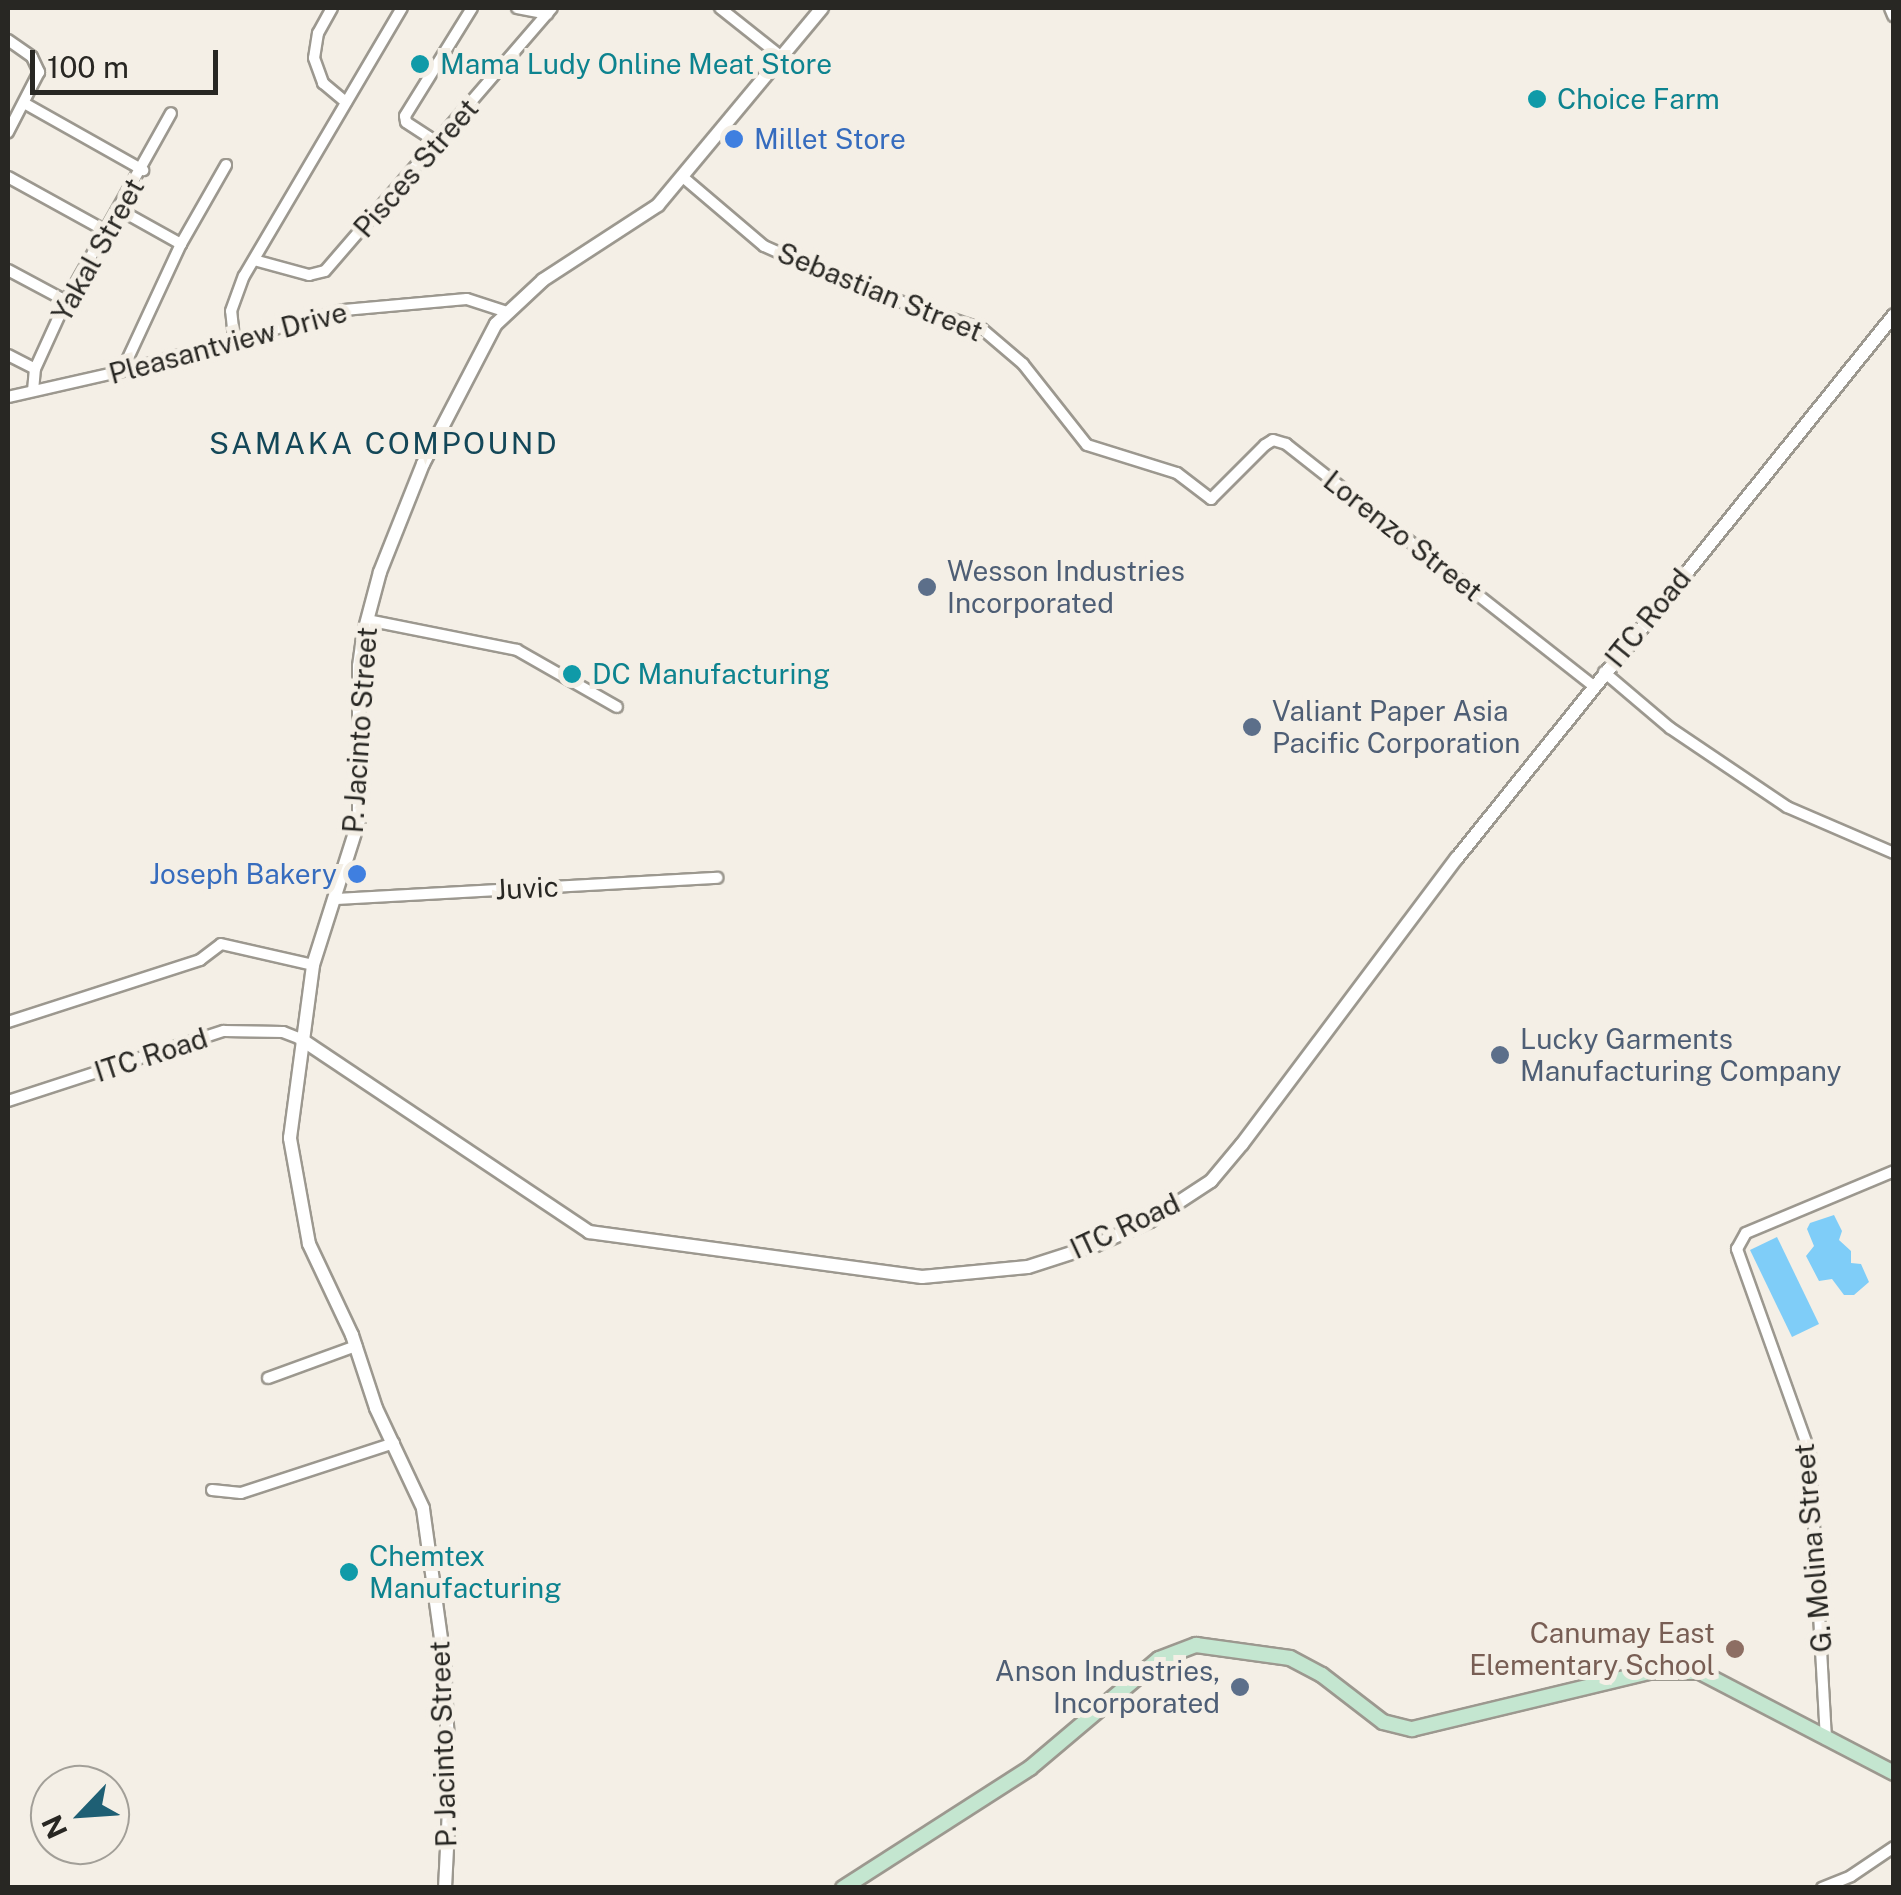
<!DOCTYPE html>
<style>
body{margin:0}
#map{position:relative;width:1901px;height:1895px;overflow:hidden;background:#f4efe6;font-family:"Public Sans",sans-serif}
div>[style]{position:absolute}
.water>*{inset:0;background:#7fcdf8}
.roads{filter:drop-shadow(2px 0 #9c988f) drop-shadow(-2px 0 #9c988f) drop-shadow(0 2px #9c988f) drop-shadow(0 -2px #9c988f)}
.minor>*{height:10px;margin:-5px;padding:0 5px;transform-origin:5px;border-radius:5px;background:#fff}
.tertiary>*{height:12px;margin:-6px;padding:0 6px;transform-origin:6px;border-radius:6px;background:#fff}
.secondary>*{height:14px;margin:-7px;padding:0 7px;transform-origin:7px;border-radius:7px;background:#c4e6d0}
.dots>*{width:28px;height:28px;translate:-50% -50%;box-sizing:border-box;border:5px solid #f4efe6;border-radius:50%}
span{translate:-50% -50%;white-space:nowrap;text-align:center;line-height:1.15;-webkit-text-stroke:10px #f4efe6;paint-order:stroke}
.culture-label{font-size:28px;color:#0d838f}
.left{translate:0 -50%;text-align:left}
.shop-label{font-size:28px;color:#366cbe}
.right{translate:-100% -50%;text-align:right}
.street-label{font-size:28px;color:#282723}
.service-label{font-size:28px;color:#4e5e75}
.education-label{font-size:28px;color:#785e54}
.neighbourhood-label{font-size:30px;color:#134758;letter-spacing:2.5px}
.frame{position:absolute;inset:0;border:10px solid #282723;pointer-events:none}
.north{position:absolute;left:30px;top:1765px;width:100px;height:100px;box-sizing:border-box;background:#f4efe6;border:2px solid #a29f98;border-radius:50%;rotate:245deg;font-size:28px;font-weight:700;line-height:40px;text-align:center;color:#282723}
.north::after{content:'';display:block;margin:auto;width:35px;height:45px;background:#1e5f74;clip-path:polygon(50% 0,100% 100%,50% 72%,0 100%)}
.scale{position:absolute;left:30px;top:50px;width:188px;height:45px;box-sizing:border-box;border:5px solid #282723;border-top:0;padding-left:12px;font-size:30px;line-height:35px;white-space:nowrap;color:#282723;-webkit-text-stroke:8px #f4efe6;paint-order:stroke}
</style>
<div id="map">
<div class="water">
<i style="clip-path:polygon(1834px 1215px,1842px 1231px,1839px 1240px,1851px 1251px,1851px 1263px,1861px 1264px,1869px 1282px,1854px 1295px,1844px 1295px,1832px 1279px,1819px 1281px,1806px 1256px,1814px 1246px,1807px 1229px,1810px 1223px)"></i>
<i style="clip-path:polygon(1777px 1237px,1819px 1324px,1792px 1337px,1750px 1250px)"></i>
</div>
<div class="roads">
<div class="minor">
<i style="left:332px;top:8px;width:29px;rotate:119deg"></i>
<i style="left:318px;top:33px;width:25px;rotate:99deg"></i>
<i style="left:314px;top:58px;width:27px;rotate:70deg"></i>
<i style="left:323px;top:83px;width:30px;rotate:40deg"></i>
<i style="left:517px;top:8px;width:31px;rotate:11deg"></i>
<i style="left:720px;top:8px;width:80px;rotate:38.4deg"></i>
<i style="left:8px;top:40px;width:29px;rotate:35deg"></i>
<i style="left:32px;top:57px;width:17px;rotate:65deg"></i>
<i style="left:39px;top:72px;width:68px;rotate:117.3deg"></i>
<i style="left:24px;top:103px;width:137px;rotate:29.4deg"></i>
<i style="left:438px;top:143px;width:38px;rotate:-147deg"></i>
<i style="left:406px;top:122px;width:6px;rotate:-99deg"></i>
<i style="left:405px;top:116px;width:127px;rotate:-58.2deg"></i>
<i style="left:8px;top:177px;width:112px;rotate:28.9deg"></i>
<i style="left:684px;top:178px;width:105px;rotate:40.4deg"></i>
<i style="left:764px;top:246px;width:96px;rotate:23.9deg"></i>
<i style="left:852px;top:285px;width:137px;rotate:18.7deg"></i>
<i style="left:982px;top:329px;width:54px;rotate:40.5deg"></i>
<i style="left:1023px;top:364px;width:103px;rotate:51.7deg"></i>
<i style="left:1087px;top:445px;width:94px;rotate:17.3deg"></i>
<i style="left:1177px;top:473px;width:43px;rotate:37.4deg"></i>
<i style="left:1211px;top:499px;width:76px;rotate:-45deg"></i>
<i style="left:1265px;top:445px;width:9px;rotate:-32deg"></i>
<i style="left:1273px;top:440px;width:14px;rotate:17deg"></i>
<i style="left:1286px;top:444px;width:391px;rotate:38.2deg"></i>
<i style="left:120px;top:210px;width:70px;rotate:29.1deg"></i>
<i style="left:254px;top:260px;width:57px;rotate:15.3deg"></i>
<i style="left:309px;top:275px;width:16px;rotate:-14deg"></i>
<i style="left:325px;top:271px;width:347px;rotate:-49.2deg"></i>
<i style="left:8px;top:270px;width:66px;rotate:28.1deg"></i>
<i style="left:234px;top:338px;width:27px;rotate:-96deg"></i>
<i style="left:231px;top:311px;width:37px;rotate:-70deg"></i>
<i style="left:244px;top:276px;width:311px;rotate:-59.5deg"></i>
<i style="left:8px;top:355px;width:30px;rotate:27deg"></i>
<i style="left:122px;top:371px;width:140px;rotate:-65.1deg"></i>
<i style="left:181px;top:244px;width:91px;rotate:-60.3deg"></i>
<i style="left:33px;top:391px;width:22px;rotate:-85deg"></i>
<i style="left:35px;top:369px;width:75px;rotate:-65.5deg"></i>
<i style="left:66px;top:301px;width:215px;rotate:-60.8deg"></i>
<i style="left:8px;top:397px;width:117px;rotate:-12.8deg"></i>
<i style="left:122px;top:371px;width:230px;rotate:-15.4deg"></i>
<i style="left:344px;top:310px;width:123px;rotate:-5.1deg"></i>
<i style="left:467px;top:299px;width:42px;rotate:18deg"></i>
<i style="left:367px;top:620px;width:153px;rotate:11.3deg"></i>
<i style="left:517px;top:650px;width:115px;rotate:29.7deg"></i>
<i style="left:1604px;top:672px;width:87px;rotate:40.3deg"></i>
<i style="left:1670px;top:728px;width:141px;rotate:34deg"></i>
<i style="left:1787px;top:807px;width:116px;rotate:23.3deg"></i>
<i style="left:337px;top:899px;width:381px;rotate:-3.2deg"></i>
<i style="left:8px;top:1022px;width:202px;rotate:-17.9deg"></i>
<i style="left:200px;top:960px;width:26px;rotate:-37deg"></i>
<i style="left:221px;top:944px;width:94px;rotate:12.9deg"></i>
<i style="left:8px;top:1101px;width:227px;rotate:-18deg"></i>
<i style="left:224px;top:1031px;width:59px;rotate:1deg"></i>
<i style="left:283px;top:1032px;width:19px;rotate:21deg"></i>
<i style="left:268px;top:1378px;width:94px;rotate:-20deg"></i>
<i style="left:212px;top:1490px;width:29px;rotate:6deg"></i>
<i style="left:241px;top:1493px;width:161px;rotate:-18.1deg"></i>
<i style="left:1826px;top:1739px;width:286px;rotate:-93.2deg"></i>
<i style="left:1810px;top:1453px;width:217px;rotate:-109.7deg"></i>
<i style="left:1737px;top:1249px;width:18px;rotate:-61deg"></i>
<i style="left:1746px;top:1233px;width:160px;rotate:-22.7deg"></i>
<i style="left:1822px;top:1888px;width:31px;rotate:-22deg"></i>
<i style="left:1851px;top:1876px;width:52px;rotate:-34deg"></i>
</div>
<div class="tertiary">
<i style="left:1891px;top:8px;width:8px;rotate:67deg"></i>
<i style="left:301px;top:1039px;width:347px;rotate:33.8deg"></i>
<i style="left:589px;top:1232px;width:336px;rotate:7.7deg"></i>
<i style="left:922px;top:1277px;width:106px;rotate:-5.4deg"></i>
<i style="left:1028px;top:1267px;width:71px;rotate:-17.9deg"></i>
<i style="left:1096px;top:1245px;width:59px;rotate:-24deg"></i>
<i style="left:1150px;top:1221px;width:73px;rotate:-33.3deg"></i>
<i style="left:1211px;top:1181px;width:48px;rotate:-50deg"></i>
<i style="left:1242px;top:1144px;width:358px;rotate:-53.1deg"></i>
<i style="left:1457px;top:858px;width:697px;rotate:-51.17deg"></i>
<i style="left:445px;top:1888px;width:100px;rotate:-87.1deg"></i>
<i style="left:450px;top:1788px;width:128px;rotate:-92.7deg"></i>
<i style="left:444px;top:1660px;width:153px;rotate:-97.9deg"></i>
<i style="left:423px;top:1508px;width:110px;rotate:-115.2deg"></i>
<i style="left:376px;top:1408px;width:77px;rotate:-108.2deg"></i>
<i style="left:352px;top:1335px;width:101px;rotate:-115.3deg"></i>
<i style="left:309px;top:1244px;width:108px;rotate:-100.2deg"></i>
<i style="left:290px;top:1138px;width:175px;rotate:-82.4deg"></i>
<i style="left:313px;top:965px;width:152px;rotate:-72.4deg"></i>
<i style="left:359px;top:820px;width:154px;rotate:-90deg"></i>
<i style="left:359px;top:666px;width:34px;rotate:-82deg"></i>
<i style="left:364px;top:632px;width:62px;rotate:-75.1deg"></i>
<i style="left:380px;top:572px;width:116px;rotate:-68.3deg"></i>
<i style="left:423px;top:464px;width:158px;rotate:-62.5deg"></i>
<i style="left:496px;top:324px;width:64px;rotate:-43.1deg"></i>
<i style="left:543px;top:280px;width:137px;rotate:-33.1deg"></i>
<i style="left:658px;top:205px;width:256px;rotate:-50.2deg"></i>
</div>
<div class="secondary">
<i style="left:843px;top:1888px;width:222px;rotate:-32.7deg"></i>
<i style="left:1030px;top:1768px;width:169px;rotate:-40.2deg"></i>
<i style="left:1159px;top:1659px;width:40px;rotate:-21deg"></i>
<i style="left:1196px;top:1645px;width:95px;rotate:7.9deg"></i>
<i style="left:1290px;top:1658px;width:36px;rotate:28deg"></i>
<i style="left:1322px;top:1675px;width:77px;rotate:37.6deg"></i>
<i style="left:1383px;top:1722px;width:30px;rotate:14deg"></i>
<i style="left:1412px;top:1729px;width:245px;rotate:-13.5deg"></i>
<i style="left:1650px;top:1672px;width:50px"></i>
<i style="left:1700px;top:1672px;width:219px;rotate:27.5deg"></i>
</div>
</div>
<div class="dots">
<i style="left:420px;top:64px;background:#0f9aa8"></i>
<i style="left:1537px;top:99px;background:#0f9aa8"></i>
<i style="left:734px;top:139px;background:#3f7fe0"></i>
<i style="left:927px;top:587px;background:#5c6f8a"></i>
<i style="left:572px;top:674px;background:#0f9aa8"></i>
<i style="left:1252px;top:727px;background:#5c6f8a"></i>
<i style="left:357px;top:874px;background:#3f7fe0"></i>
<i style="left:1500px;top:1055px;background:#5c6f8a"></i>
<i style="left:349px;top:1572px;background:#0f9aa8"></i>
<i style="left:1735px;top:1649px;background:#8d6e63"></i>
<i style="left:1240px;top:1687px;background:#5c6f8a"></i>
</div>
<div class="culture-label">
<span class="left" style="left:440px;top:64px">Mama Ludy Online Meat Store</span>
<span class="left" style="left:1557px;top:99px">Choice Farm</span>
<span class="left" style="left:592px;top:674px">DC Manufacturing</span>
<span class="left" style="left:369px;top:1572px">Chemtex<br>Manufacturing</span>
</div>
<div class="shop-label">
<span class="left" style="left:754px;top:139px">Millet Store</span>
<span class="right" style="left:337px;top:874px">Joseph Bakery</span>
</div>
<div class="street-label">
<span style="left:416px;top:168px;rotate:-49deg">Pisces Street</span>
<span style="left:98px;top:250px;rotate:-61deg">Yakal Street</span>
<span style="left:880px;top:292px;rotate:22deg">Sebastian Street</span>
<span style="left:228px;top:343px;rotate:-15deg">Pleasantview Drive</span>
<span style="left:1403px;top:536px;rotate:38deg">Lorenzo Street</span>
<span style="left:1648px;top:618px;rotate:-51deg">ITC Road</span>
<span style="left:360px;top:730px;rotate:-86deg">P. Jacinto Street</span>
<span style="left:527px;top:888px;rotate:-3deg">Juvic</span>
<span style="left:151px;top:1055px;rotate:-18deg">ITC Road</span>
<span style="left:1125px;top:1226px;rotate:-25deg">ITC Road</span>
<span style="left:1813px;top:1548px;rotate:-95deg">G. Molina Street</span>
<span style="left:443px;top:1744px;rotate:-92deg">P. Jacinto Street</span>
</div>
<div class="service-label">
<span class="left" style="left:947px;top:587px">Wesson Industries<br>Incorporated</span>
<span class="left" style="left:1272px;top:727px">Valiant Paper Asia<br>Pacific Corporation</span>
<span class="left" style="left:1520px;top:1055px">Lucky Garments<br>Manufacturing Company</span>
<span class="right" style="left:1220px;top:1687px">Anson Industries,<br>Incorporated</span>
</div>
<div class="education-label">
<span class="right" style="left:1715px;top:1649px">Canumay East<br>Elementary School</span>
</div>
<div class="neighbourhood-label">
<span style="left:384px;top:443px">SAMAKA COMPOUND</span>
</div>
<div class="frame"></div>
<div class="north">N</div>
<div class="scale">100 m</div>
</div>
